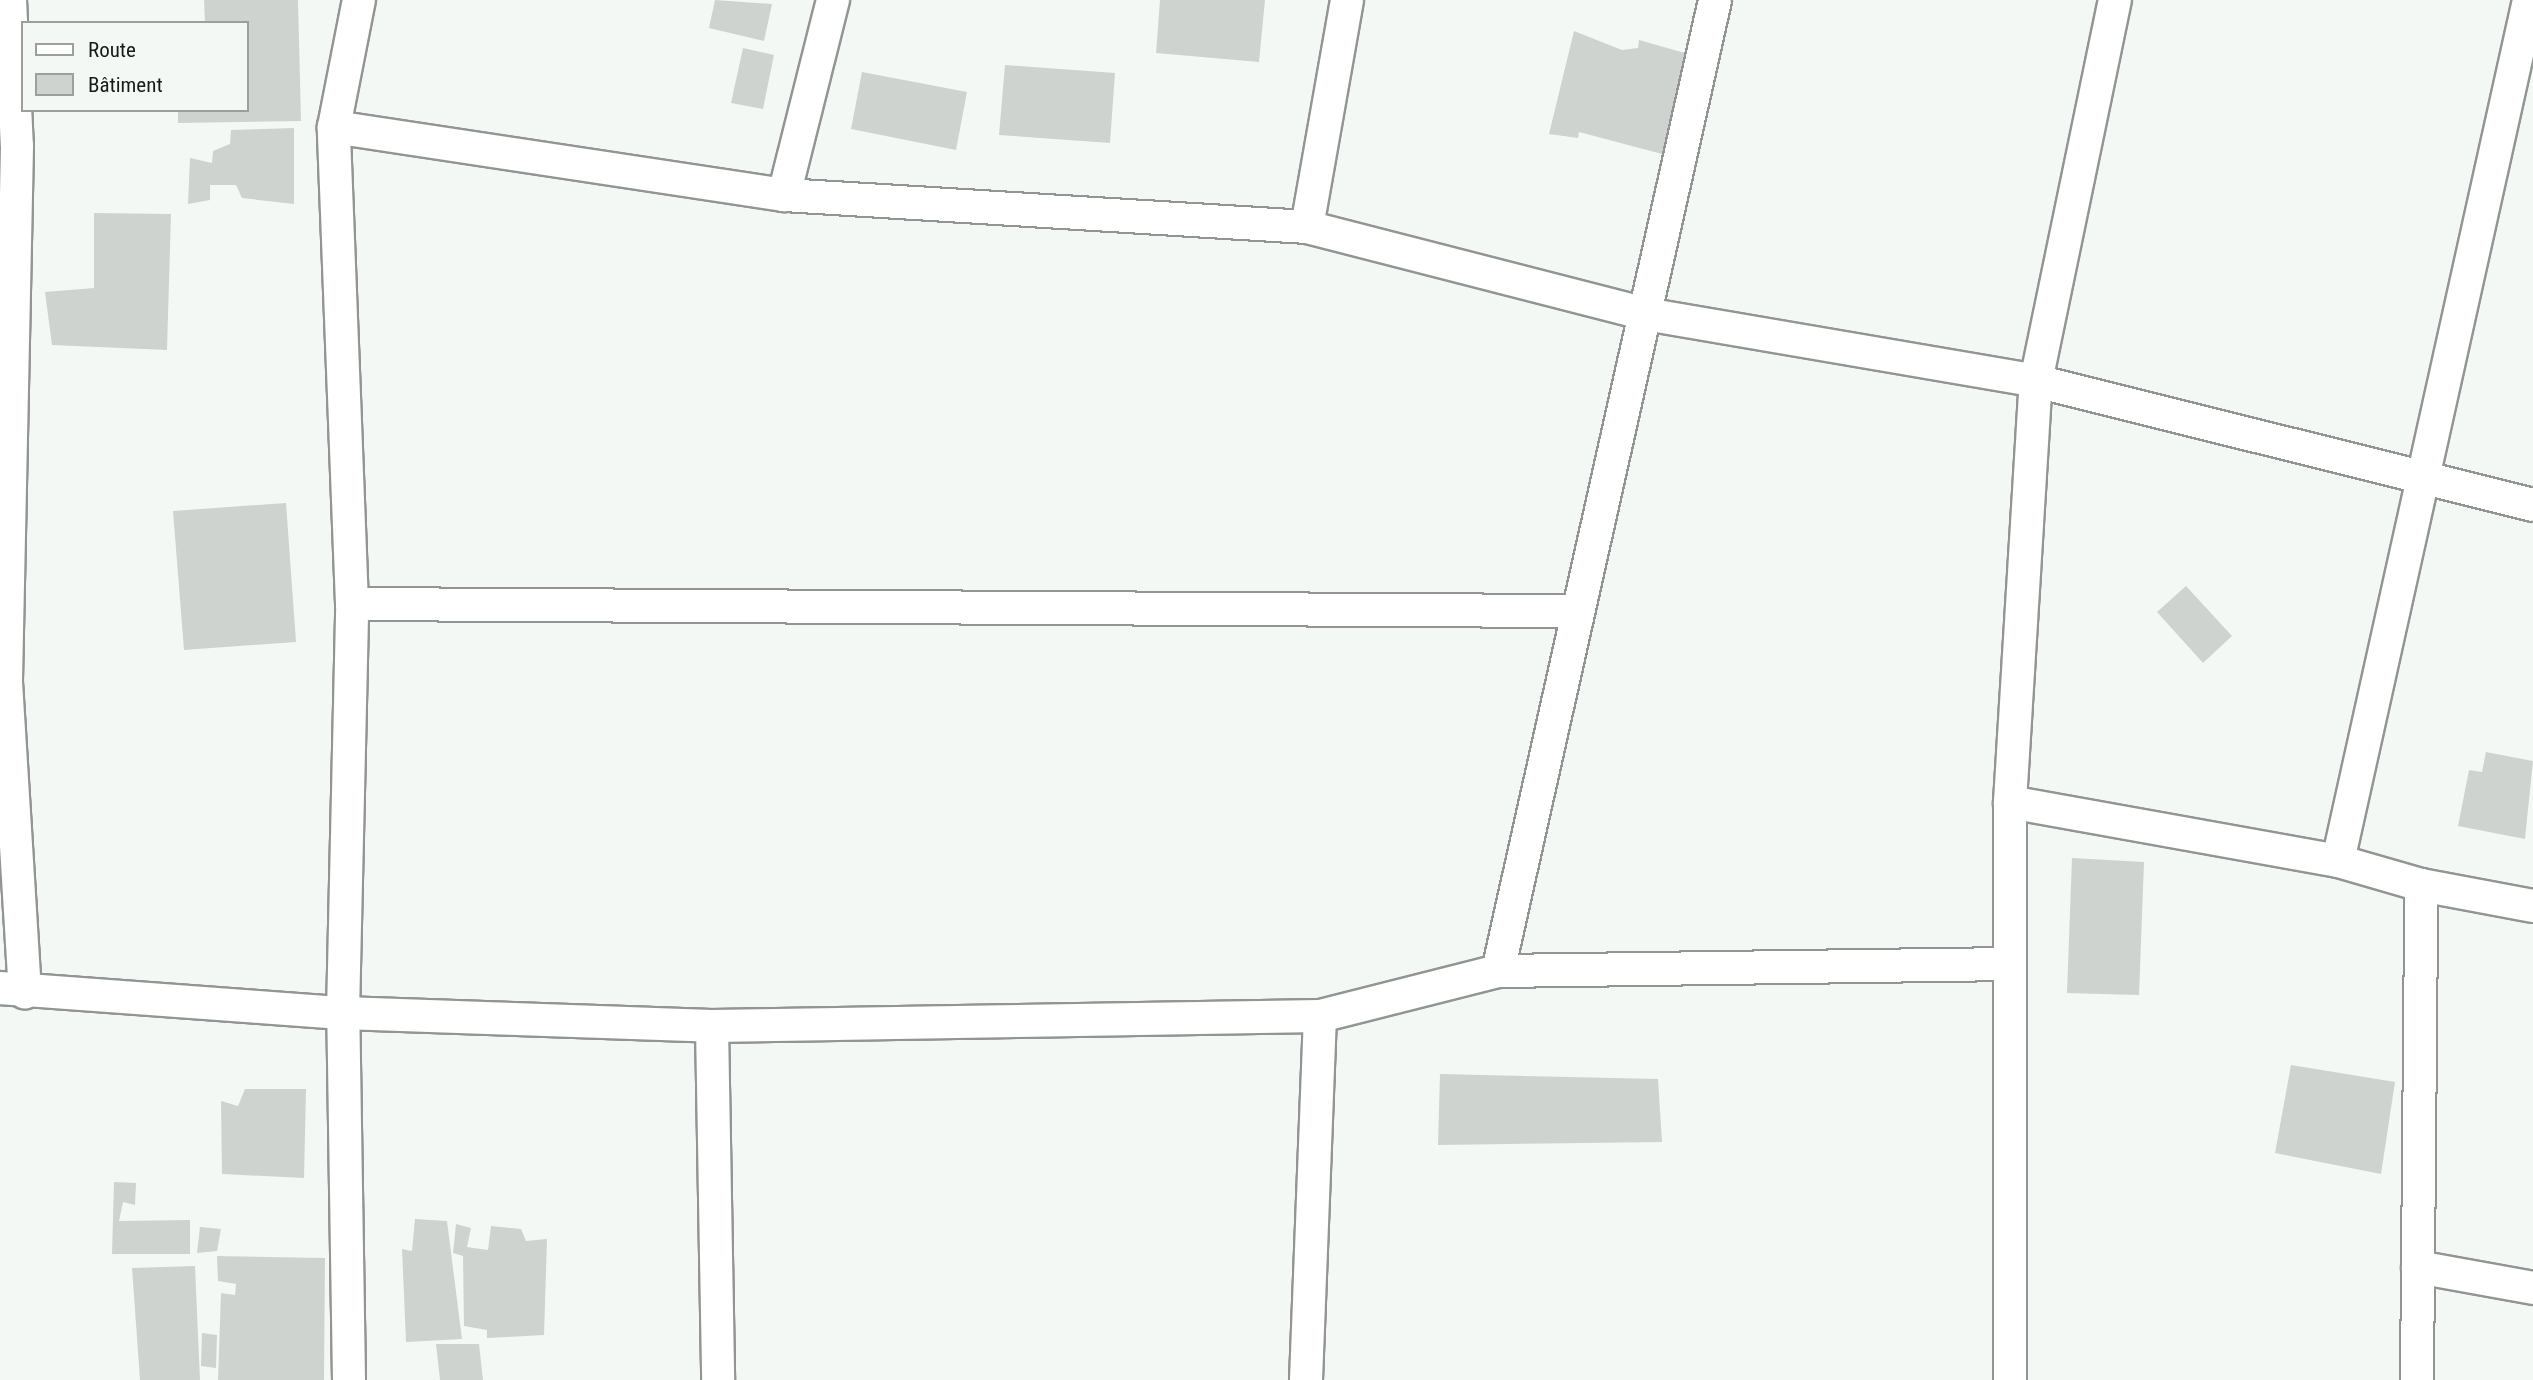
<!DOCTYPE html>
<meta charset="utf-8">
<style>
body{margin:0}
#map{position:relative;width:2533px;height:1380px;overflow:hidden;background:#f4f8f5;font-family:"Roboto Condensed",sans-serif}
div>[style]{position:absolute}
.building>*{inset:0;background:#cfd3cf}
.roads{filter:drop-shadow(2px 0 #929593) drop-shadow(-2px 0 #929593) drop-shadow(0 2px #929593) drop-shadow(0 -2px #929593)}
.minor>*{height:32px;margin:-16px;padding:0 16px;transform-origin:16px;border-radius:16px;background:#fff}
span{translate:-50% -50%;white-space:nowrap;text-align:center;line-height:1.15;-webkit-text-stroke:6px #f4f8f5;paint-order:stroke}
.legend{position:absolute;left:21px;top:21px;width:228px;height:91px;box-sizing:border-box;background:#f4f8f5;border:2px solid #9c9f9d;margin:0;padding:9px 12px;list-style:none;font-size:21px;color:#181918}
.legend li{display:flex;align-items:center;gap:14px;height:35px}
.legend b{width:35px;border:2px solid #9c9f9d}
</style>
<div id="map">
<div class="building">
<i style="clip-path:polygon(204px 0,298px 0,301px 121px,178px 123px,178px 110px,247px 110px,247px 23px,205px 23px)"></i>
<i style="clip-path:polygon(715px 0,772px 4px,764px 41px,709px 28px)"></i>
<i style="clip-path:polygon(1160px 0,1265px 0,1259px 62px,1156px 53px)"></i>
<i style="clip-path:polygon(1574px 31px,1622px 50px,1638px 48px,1639px 40px,1692px 55px,1662px 154px,1579px 132px,1578px 138px,1549px 134px)"></i>
<i style="clip-path:polygon(743px 48px,774px 55px,763px 109px,731px 103px)"></i>
<i style="clip-path:polygon(1005px 65px,1115px 73px,1110px 143px,999px 135px)"></i>
<i style="clip-path:polygon(862px 72px,967px 92px,956px 150px,851px 129px)"></i>
<i style="clip-path:polygon(294px 128px,294px 204px,242px 198px,236px 185px,210px 185px,210px 200px,188px 204px,190px 158px,212px 163px,213px 151px,230px 144px,231px 130px)"></i>
<i style="clip-path:polygon(94px 213px,171px 214px,167px 350px,52px 345px,45px 292px,94px 288px)"></i>
<i style="clip-path:polygon(286px 503px,296px 642px,184px 650px,173px 511px)"></i>
<i style="clip-path:polygon(2186px 586px,2232px 636px,2203px 663px,2157px 612px)"></i>
<i style="clip-path:polygon(2486px 752px,2533px 761px,2525px 839px,2458px 826px,2469px 770px,2482px 772px)"></i>
<i style="clip-path:polygon(2072px 858px,2144px 862px,2139px 995px,2067px 993px)"></i>
<i style="clip-path:polygon(2291px 1065px,2395px 1082px,2381px 1174px,2275px 1153px)"></i>
<i style="clip-path:polygon(1440px 1074px,1658px 1079px,1662px 1142px,1438px 1145px)"></i>
<i style="clip-path:polygon(245px 1089px,306px 1089px,304px 1178px,222px 1174px,221px 1101px,238px 1106px)"></i>
<i style="clip-path:polygon(114px 1182px,136px 1183px,135px 1205px,123px 1202px,119px 1221px,190px 1220px,190px 1254px,112px 1254px)"></i>
<i style="clip-path:polygon(415px 1219px,447px 1221px,462px 1339px,406px 1342px,402px 1249px,412px 1251px)"></i>
<i style="clip-path:polygon(456px 1224px,471px 1228px,467px 1247px,488px 1250px,491px 1226px,521px 1229px,526px 1241px,547px 1239px,544px 1335px,487px 1338px,487px 1330px,464px 1326px,463px 1256px,453px 1253px)"></i>
<i style="clip-path:polygon(200px 1227px,221px 1229px,217px 1251px,197px 1253px)"></i>
<i style="clip-path:polygon(217px 1256px,325px 1258px,324px 1380px,218px 1380px,221px 1293px,235px 1295px,236px 1284px,218px 1281px)"></i>
<i style="clip-path:polygon(195px 1266px,200px 1380px,140px 1380px,132px 1268px)"></i>
<i style="clip-path:polygon(202px 1333px,217px 1335px,216px 1368px,201px 1366px)"></i>
<i style="clip-path:polygon(436px 1344px,479px 1344px,483px 1380px,440px 1380px)"></i>
</div>
<div class="roads">
<div class="minor">
<i style="left:10px;top:0;width:146px;rotate:87.3deg"></i>
<i style="left:17px;top:146px;width:536px;rotate:91.18deg"></i>
<i style="left:6px;top:682px;width:311px;rotate:86.5deg"></i>
<i style="left:334px;top:127px;width:455px;rotate:8.6deg"></i>
<i style="left:784px;top:195px;width:524px;rotate:3.5deg"></i>
<i style="left:1307px;top:227px;width:349px;rotate:14.4deg"></i>
<i style="left:1645px;top:314px;width:397px;rotate:9.7deg"></i>
<i style="left:2036px;top:381px;width:512px;rotate:14.01deg"></i>
<i style="left:784px;top:195px;width:201px;rotate:-75.9deg"></i>
<i style="left:1307px;top:227px;width:230px;rotate:-80deg"></i>
<i style="left:352px;top:604px;width:1226px;rotate:0.33deg"></i>
<i style="left:2010px;top:802px;width:333px;rotate:10.2deg"></i>
<i style="left:2338px;top:861px;width:86px;rotate:16.1deg"></i>
<i style="left:2421px;top:885px;width:114px;rotate:10.6deg"></i>
<i style="left:2338px;top:861px;width:882px;rotate:-77.49deg"></i>
<i style="left:1498px;top:971px;width:995px;rotate:-77.4deg"></i>
<i style="left:0;top:988px;width:344px;rotate:4.2deg"></i>
<i style="left:343px;top:1013px;width:369px;rotate:2deg"></i>
<i style="left:712px;top:1026px;width:608px;rotate:-0.94deg"></i>
<i style="left:1320px;top:1016px;width:184px;rotate:-14.2deg"></i>
<i style="left:1498px;top:971px;width:511px;rotate:-0.78deg"></i>
<i style="left:712px;top:1026px;width:354px;rotate:89deg"></i>
<i style="left:2418px;top:1267px;width:117px;rotate:10.3deg"></i>
<i style="left:349px;top:1380px;width:367px;rotate:-90.9deg"></i>
<i style="left:343px;top:1013px;width:409px;rotate:-88.7deg"></i>
<i style="left:352px;top:604px;width:477px;rotate:-92.2deg"></i>
<i style="left:334px;top:127px;width:129px;rotate:-78.9deg"></i>
<i style="left:1306px;top:1380px;width:364px;rotate:-87.8deg"></i>
<i style="left:2010px;top:1380px;width:578px;rotate:-90deg"></i>
<i style="left:2010px;top:802px;width:422px;rotate:-86.5deg"></i>
<i style="left:2036px;top:381px;width:389px;rotate:-78.3deg"></i>
<i style="left:2417px;top:1380px;width:495px;rotate:-89.5deg"></i>
</div>
</div>
<ul class="legend">
<li><b style="height:9px;background:#fff"></b>Route</li>
<li><b style="height:19px;background:#cfd3cf"></b>Bâtiment</li>
</ul>
</div>
